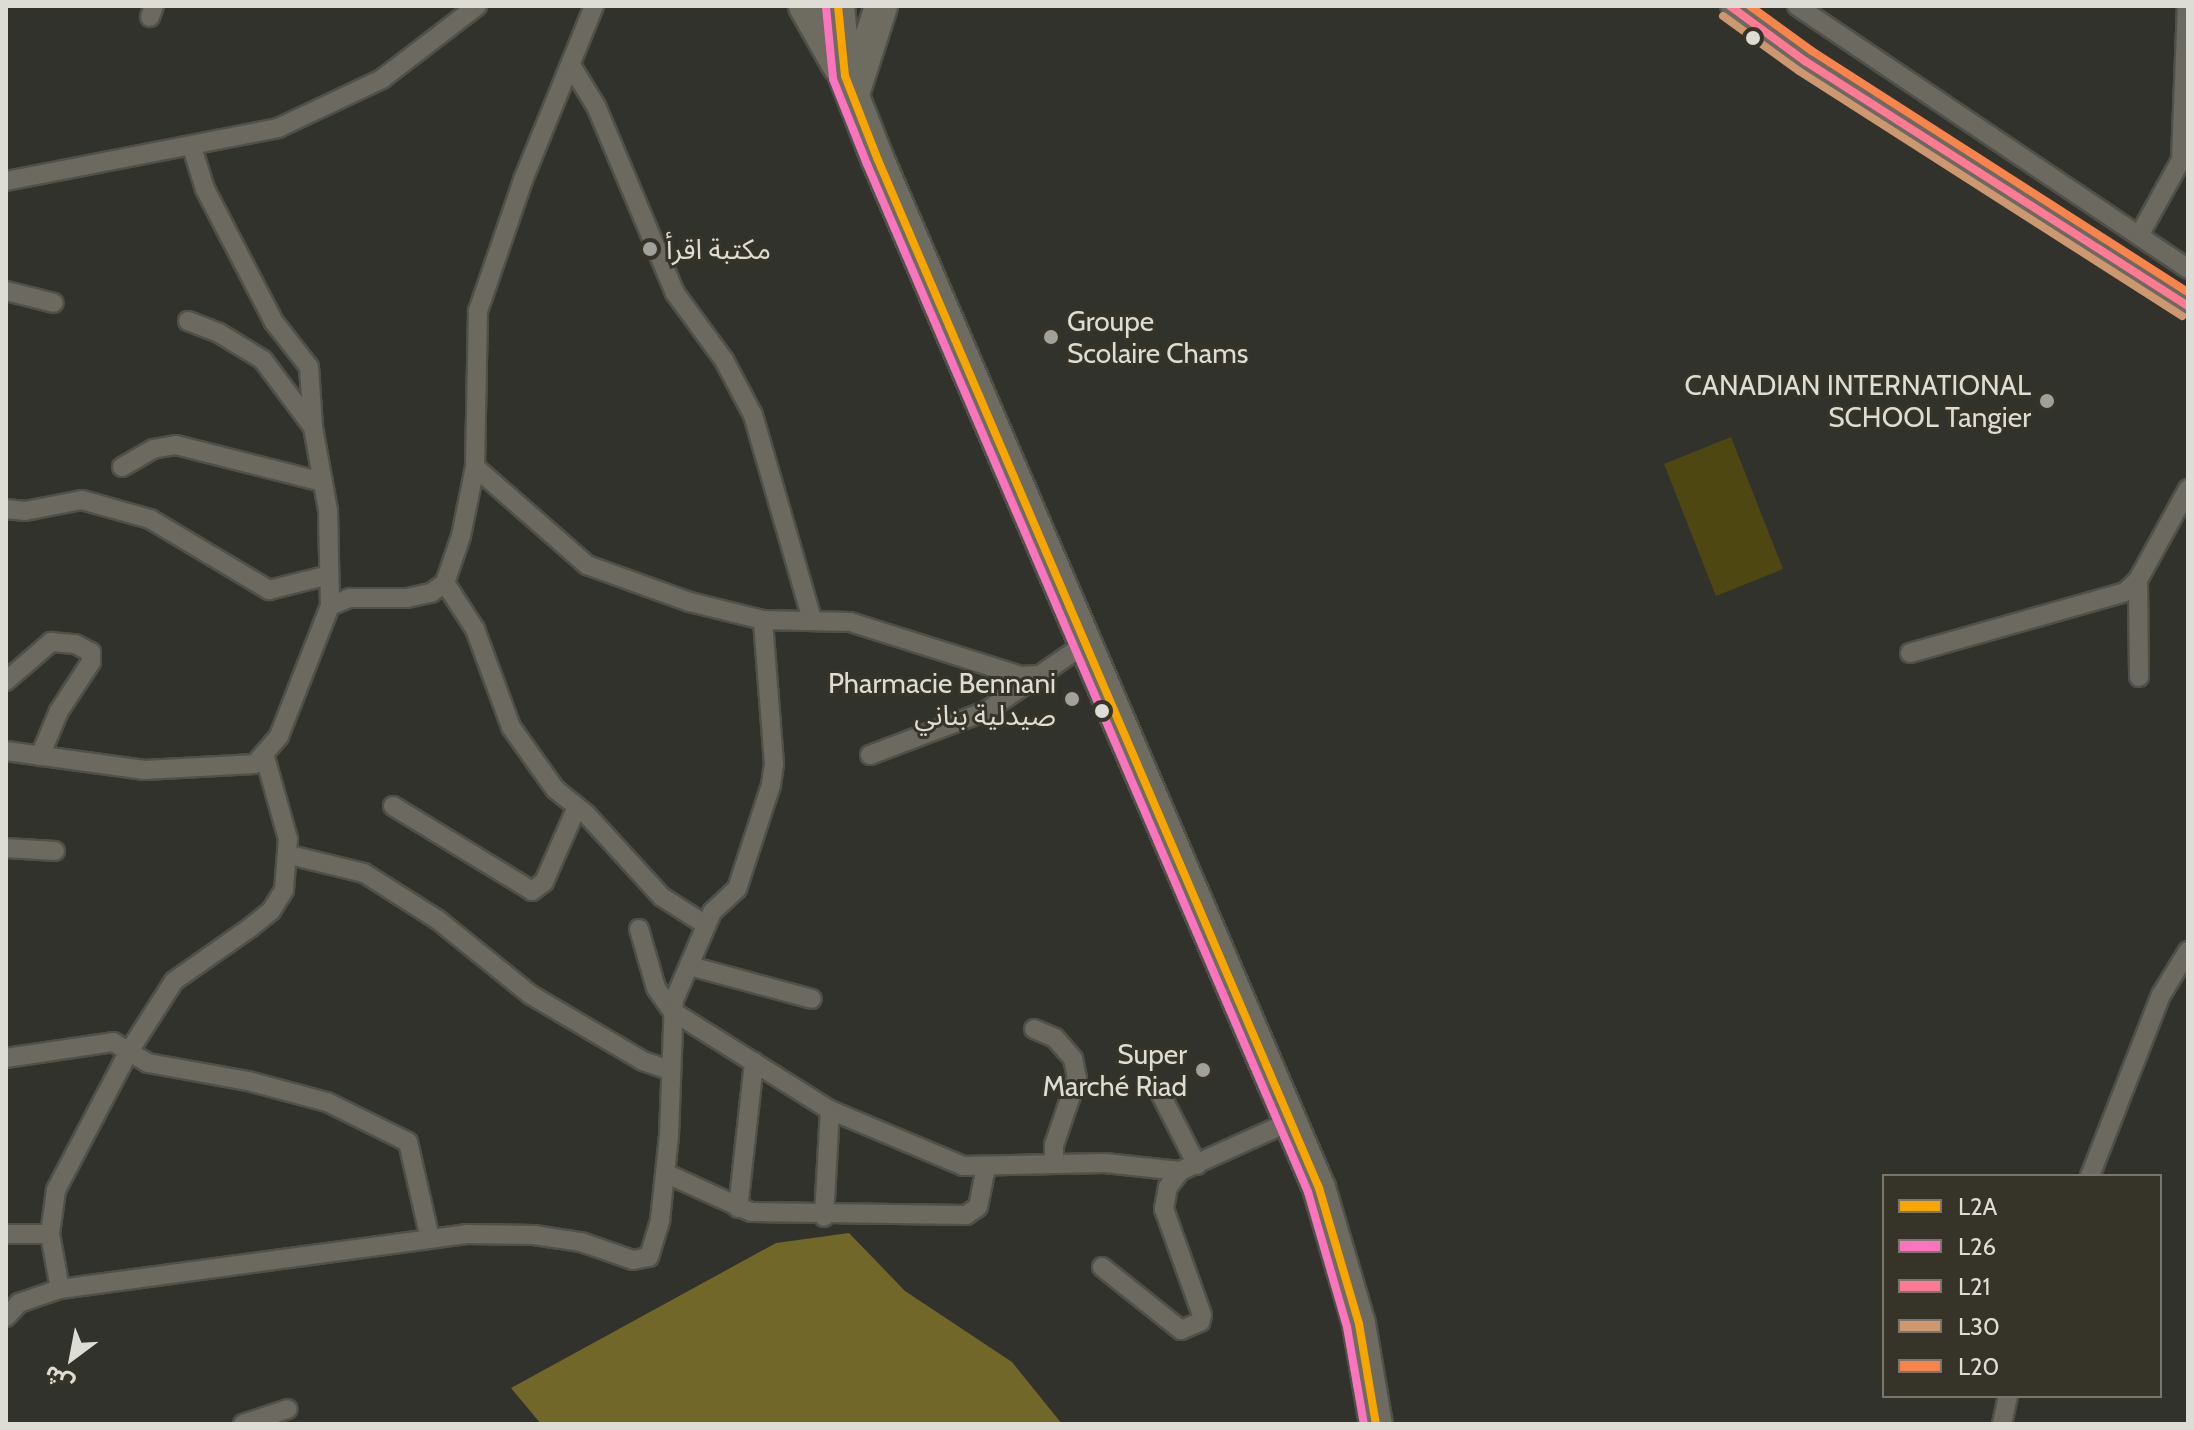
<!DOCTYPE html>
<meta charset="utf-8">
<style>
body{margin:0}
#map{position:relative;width:2194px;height:1430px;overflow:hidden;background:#32322c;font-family:Cabin,"Noto Sans Arabic",sans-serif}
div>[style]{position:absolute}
.green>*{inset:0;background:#4f4712}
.forest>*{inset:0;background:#716729}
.roads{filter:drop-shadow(2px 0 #50504b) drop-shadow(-2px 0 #50504b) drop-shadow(0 2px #50504b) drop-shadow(0 -2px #50504b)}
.minor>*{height:18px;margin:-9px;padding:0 9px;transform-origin:9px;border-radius:9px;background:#6b6960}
.trunk>*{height:32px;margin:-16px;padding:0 16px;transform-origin:16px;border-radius:16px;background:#6e6c61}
.bus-1>*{height:8px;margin:-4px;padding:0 4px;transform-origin:4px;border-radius:4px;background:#f7a600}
.bus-2>*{height:8px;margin:-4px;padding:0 4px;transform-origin:4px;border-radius:4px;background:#fc73be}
.bus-3>*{height:8px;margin:-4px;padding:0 4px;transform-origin:4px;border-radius:4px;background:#fe7a93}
.bus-4>*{height:8px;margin:-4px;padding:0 4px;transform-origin:4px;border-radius:4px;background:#cd976f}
.bus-5>*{height:8px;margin:-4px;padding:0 4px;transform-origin:4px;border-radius:4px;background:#f8844c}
.dots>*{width:22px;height:22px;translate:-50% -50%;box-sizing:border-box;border:4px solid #363428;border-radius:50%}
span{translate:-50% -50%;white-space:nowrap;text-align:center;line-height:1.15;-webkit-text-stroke:6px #363428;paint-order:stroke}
.poi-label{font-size:28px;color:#dddcd5}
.left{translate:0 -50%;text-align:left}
.right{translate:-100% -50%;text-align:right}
.frame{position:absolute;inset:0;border:8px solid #dddcd5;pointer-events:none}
.legend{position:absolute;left:1882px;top:1174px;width:280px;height:224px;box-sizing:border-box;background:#363428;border:2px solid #79776d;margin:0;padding:10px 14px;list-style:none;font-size:24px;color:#dddcd5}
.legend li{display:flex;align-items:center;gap:16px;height:40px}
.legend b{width:40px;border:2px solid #79776d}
.north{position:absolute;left:32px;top:1318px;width:80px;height:80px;-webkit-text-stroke:6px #363428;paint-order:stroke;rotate:212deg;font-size:22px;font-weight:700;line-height:32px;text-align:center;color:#dddcd5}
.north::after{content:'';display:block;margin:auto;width:28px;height:36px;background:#dddcd5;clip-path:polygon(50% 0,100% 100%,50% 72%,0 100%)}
</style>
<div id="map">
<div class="green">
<i style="clip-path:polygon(1731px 437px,1783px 569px,1716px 596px,1664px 464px)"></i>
</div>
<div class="forest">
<i style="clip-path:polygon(849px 1233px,905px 1291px,1012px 1362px,1062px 1424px,541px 1424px,511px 1388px,776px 1243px)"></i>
</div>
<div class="roads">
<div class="minor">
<i style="left:1730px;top:6px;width:93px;rotate:36.3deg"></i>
<i style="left:1805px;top:61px;width:455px;rotate:32.6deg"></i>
<i style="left:1797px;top:6px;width:471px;rotate:33.9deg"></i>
<i style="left:150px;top:17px;width:12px;rotate:-70deg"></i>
<i style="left:572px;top:67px;width:46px;rotate:58.4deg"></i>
<i style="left:596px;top:106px;width:203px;rotate:67.1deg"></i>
<i style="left:675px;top:293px;width:83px;rotate:53.8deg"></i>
<i style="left:724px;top:360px;width:62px;rotate:62.2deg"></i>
<i style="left:753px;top:415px;width:212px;rotate:73.9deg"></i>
<i style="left:192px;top:147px;width:44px;rotate:72.8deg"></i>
<i style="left:205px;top:189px;width:150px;rotate:62.6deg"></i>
<i style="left:274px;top:322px;width:57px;rotate:52.1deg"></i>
<i style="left:309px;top:367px;width:60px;rotate:86.2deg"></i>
<i style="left:6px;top:181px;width:277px;rotate:-11deg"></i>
<i style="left:278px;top:128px;width:115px;rotate:-25.2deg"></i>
<i style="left:382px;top:79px;width:120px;rotate:-37.5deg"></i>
<i style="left:2140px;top:234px;width:85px;rotate:-61deg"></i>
<i style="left:2181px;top:160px;width:154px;rotate:-87.8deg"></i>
<i style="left:6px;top:291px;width:49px;rotate:14deg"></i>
<i style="left:188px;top:321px;width:33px;rotate:21deg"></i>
<i style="left:219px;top:333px;width:52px;rotate:31.5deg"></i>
<i style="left:263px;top:360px;width:84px;rotate:53.3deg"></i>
<i style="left:313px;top:427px;width:84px;rotate:79.8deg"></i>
<i style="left:328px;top:510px;width:96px;rotate:88.8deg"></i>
<i style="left:122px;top:467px;width:36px;rotate:-30deg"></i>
<i style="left:153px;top:449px;width:23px;rotate:-10deg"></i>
<i style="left:176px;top:445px;width:151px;rotate:14.2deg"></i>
<i style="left:475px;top:467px;width:149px;rotate:41.2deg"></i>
<i style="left:587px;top:565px;width:109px;rotate:19.8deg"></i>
<i style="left:690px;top:602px;width:75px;rotate:13.9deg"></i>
<i style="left:763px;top:620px;width:87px;rotate:1.3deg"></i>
<i style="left:850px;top:622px;width:179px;rotate:17.5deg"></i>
<i style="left:1021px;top:676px;width:19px;rotate:-3deg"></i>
<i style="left:1040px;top:675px;width:55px;rotate:-34.6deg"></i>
<i style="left:6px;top:509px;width:19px;rotate:6deg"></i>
<i style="left:25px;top:511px;width:58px;rotate:-10.9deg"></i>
<i style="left:82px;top:500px;width:71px;rotate:15.6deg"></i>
<i style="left:150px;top:519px;width:139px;rotate:30.8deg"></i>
<i style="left:269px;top:590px;width:62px;rotate:-14deg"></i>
<i style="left:2138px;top:580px;width:97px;rotate:89.4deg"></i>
<i style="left:445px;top:583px;width:55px;rotate:56.9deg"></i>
<i style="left:475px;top:629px;width:104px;rotate:69.8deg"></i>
<i style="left:511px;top:727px;width:76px;rotate:54.6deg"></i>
<i style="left:555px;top:789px;width:41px;rotate:39.1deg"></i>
<i style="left:587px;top:815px;width:111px;rotate:47.6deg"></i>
<i style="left:662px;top:897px;width:52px;rotate:32.5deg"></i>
<i style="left:1910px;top:653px;width:223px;rotate:-15.8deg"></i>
<i style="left:2125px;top:592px;width:18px;rotate:-43deg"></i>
<i style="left:2138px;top:580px;width:104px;rotate:-61.2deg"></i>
<i style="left:6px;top:681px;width:60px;rotate:-40.9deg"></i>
<i style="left:51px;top:642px;width:24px;rotate:5deg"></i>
<i style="left:75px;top:644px;width:18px;rotate:27deg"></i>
<i style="left:91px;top:652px;width:10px;rotate:90deg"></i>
<i style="left:91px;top:662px;width:59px;rotate:123.1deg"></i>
<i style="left:59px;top:711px;width:49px;rotate:112.9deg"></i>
<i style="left:6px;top:751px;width:140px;rotate:7.8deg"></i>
<i style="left:145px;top:770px;width:110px;rotate:-3.1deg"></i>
<i style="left:255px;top:764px;width:37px;rotate:-49deg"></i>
<i style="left:279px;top:736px;width:140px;rotate:-68.6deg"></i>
<i style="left:330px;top:606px;width:22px;rotate:-22deg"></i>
<i style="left:350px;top:598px;width:57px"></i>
<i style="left:407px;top:598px;width:25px;rotate:-12deg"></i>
<i style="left:431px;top:593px;width:17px;rotate:-36deg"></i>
<i style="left:445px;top:583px;width:50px;rotate:-71.2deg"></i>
<i style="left:461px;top:536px;width:70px;rotate:-78.5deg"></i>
<i style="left:475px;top:467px;width:156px;rotate:-88.9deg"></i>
<i style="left:478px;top:311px;width:139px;rotate:-71deg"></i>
<i style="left:523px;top:180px;width:188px;rotate:-67.8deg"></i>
<i style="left:870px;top:755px;width:124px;rotate:-20.8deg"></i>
<i style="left:986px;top:711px;width:65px;rotate:-33.7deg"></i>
<i style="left:393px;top:806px;width:163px;rotate:31.4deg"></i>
<i style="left:532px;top:891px;width:15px;rotate:-37deg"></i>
<i style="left:544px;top:882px;width:80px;rotate:-66.3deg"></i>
<i style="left:6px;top:848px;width:49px;rotate:3.5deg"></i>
<i style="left:290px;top:855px;width:76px;rotate:13.7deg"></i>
<i style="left:364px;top:873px;width:88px;rotate:32.4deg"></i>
<i style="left:438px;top:920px;width:119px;rotate:38.9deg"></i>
<i style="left:531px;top:995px;width:130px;rotate:30.5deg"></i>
<i style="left:643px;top:1061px;width:28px;rotate:19deg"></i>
<i style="left:639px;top:929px;width:61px;rotate:73.9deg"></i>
<i style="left:656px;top:988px;width:28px;rotate:55deg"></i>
<i style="left:672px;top:1011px;width:186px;rotate:32.1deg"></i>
<i style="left:830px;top:1110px;width:144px;rotate:22.8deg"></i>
<i style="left:963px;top:1166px;width:142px;rotate:-1.2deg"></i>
<i style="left:1105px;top:1163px;width:75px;rotate:6.1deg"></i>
<i style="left:1180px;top:1171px;width:120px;rotate:-24.2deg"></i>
<i style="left:690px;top:966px;width:126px;rotate:15.1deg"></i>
<i style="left:1034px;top:1029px;width:23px;rotate:23deg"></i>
<i style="left:1055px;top:1038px;width:28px;rotate:49deg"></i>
<i style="left:1073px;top:1059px;width:19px;rotate:78deg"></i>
<i style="left:1077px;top:1078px;width:71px;rotate:108.9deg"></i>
<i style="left:1054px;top:1145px;width:19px;rotate:90deg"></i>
<i style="left:6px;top:1058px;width:108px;rotate:-8.5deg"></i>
<i style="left:113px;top:1042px;width:41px;rotate:31deg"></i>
<i style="left:148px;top:1063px;width:102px;rotate:10.2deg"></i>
<i style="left:248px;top:1081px;width:82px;rotate:14.9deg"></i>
<i style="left:327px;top:1102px;width:90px;rotate:26.3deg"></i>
<i style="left:408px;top:1142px;width:99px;rotate:77.2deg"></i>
<i style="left:1160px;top:1093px;width:81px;rotate:62.8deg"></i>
<i style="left:665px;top:1173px;width:94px;rotate:24.4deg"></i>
<i style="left:751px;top:1212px;width:215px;rotate:0.8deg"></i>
<i style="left:966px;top:1215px;width:14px;rotate:-34deg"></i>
<i style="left:978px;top:1207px;width:41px;rotate:-78.7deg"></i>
<i style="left:2090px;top:1176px;width:194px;rotate:-68.6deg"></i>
<i style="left:2161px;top:995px;width:52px;rotate:-58.5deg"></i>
<i style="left:738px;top:1208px;width:147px;rotate:-83.7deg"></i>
<i style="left:824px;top:1217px;width:107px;rotate:-86.8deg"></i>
<i style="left:6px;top:1234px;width:44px"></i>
<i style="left:1102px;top:1267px;width:101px;rotate:38.6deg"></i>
<i style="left:1181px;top:1330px;width:21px;rotate:-23deg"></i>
<i style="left:1200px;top:1322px;width:7px;rotate:-74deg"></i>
<i style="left:1202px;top:1315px;width:113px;rotate:-109.7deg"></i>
<i style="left:1164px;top:1209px;width:22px;rotate:-80deg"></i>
<i style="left:1168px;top:1187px;width:20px;rotate:-53deg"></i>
<i style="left:60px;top:1289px;width:56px;rotate:-100.3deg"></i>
<i style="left:50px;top:1234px;width:44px;rotate:-82.2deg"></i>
<i style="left:56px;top:1190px;width:155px;rotate:-62.3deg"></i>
<i style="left:128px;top:1053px;width:85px;rotate:-57.4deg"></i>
<i style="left:174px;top:981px;width:94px;rotate:-35deg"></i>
<i style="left:251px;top:927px;width:26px;rotate:-39deg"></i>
<i style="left:271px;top:911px;width:25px;rotate:-58deg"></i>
<i style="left:284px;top:890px;width:51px;rotate:-85.5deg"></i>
<i style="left:288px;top:839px;width:85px;rotate:-105.7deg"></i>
<i style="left:6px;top:1317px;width:19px;rotate:-47deg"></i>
<i style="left:19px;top:1303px;width:43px;rotate:-18.9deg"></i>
<i style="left:60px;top:1289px;width:410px;rotate:-7.7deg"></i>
<i style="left:466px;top:1234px;width:68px;rotate:0.8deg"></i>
<i style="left:534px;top:1235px;width:48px;rotate:8.5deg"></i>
<i style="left:581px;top:1242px;width:55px;rotate:19.1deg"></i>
<i style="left:633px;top:1260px;width:16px;rotate:-11deg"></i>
<i style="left:649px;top:1257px;width:39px;rotate:-73deg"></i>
<i style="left:660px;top:1220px;width:84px;rotate:-83.9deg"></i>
<i style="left:669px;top:1136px;width:136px;rotate:-87.9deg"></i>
<i style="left:674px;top:1000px;width:96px;rotate:-66.6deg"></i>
<i style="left:712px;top:912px;width:34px;rotate:-43deg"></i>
<i style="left:737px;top:889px;width:109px;rotate:-71.9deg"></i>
<i style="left:771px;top:785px;width:21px;rotate:-82deg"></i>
<i style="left:774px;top:764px;width:144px;rotate:-94.4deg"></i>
<i style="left:243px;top:1424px;width:47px;rotate:-18.4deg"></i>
<i style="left:2002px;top:1424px;width:29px;rotate:-78deg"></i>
</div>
<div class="trunk">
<i style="left:805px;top:6px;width:69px;rotate:60.5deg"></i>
<i style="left:838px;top:6px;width:70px;rotate:84.3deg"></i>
<i style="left:845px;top:76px;width:90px;rotate:68.6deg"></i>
<i style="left:878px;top:160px;width:1119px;rotate:66.78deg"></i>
<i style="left:1319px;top:1188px;width:142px;rotate:73.6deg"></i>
<i style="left:1359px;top:1324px;width:101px;rotate:80.4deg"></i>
<i style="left:853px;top:94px;width:92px;rotate:-72.3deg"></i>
</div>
</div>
<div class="bus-1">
<i style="left:838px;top:6px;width:70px;rotate:84.3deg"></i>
<i style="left:845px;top:76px;width:90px;rotate:68.6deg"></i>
<i style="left:878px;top:160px;width:1119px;rotate:66.78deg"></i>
<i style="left:1319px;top:1188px;width:142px;rotate:73.6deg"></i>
<i style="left:1359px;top:1324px;width:101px;rotate:80.4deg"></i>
</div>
<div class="bus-2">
<i style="left:826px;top:7px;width:72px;rotate:84.4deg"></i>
<i style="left:833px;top:79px;width:92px;rotate:68.2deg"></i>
<i style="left:867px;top:164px;width:1119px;rotate:66.78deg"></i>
<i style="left:1308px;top:1192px;width:141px;rotate:73.9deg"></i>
<i style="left:1347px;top:1327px;width:98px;rotate:80.1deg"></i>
</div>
<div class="bus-3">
<i style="left:1730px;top:6px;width:93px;rotate:36.3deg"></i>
<i style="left:1805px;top:61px;width:455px;rotate:32.6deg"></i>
</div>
<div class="bus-4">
<i style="left:1723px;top:16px;width:94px;rotate:35.9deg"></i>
<i style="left:1799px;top:71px;width:455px;rotate:32.6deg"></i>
</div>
<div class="bus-5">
<i style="left:1750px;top:6px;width:77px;rotate:36deg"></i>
<i style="left:1812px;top:51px;width:447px;rotate:32.7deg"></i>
</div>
<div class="dots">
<i style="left:1753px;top:38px;background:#dddcd5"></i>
<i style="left:650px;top:249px;background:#a1a09a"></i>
<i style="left:1051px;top:337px;background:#a1a09a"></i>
<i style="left:2047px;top:401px;background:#a1a09a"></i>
<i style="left:1072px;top:699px;background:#a1a09a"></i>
<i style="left:1102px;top:711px;background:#dddcd5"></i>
<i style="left:1203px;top:1070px;background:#a1a09a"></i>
</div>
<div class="poi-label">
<span class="left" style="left:666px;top:249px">مكتبة اقرأ</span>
<span class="left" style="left:1067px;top:337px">Groupe<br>Scolaire Chams</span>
<span class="right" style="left:2031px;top:401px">CANADIAN INTERNATIONAL<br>SCHOOL Tangier</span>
<span class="right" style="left:1056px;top:699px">Pharmacie Bennani<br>صيدلية بناني</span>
<span class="right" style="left:1187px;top:1070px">Super<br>Marché Riad</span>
</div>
<div class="frame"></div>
<ul class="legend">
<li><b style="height:10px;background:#f7a600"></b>L2A</li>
<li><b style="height:10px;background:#fc73be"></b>L26</li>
<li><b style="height:10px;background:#fe7a93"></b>L21</li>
<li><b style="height:10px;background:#cd976f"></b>L30</li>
<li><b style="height:10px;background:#f8844c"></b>L20</li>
</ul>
<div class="north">ش</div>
</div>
